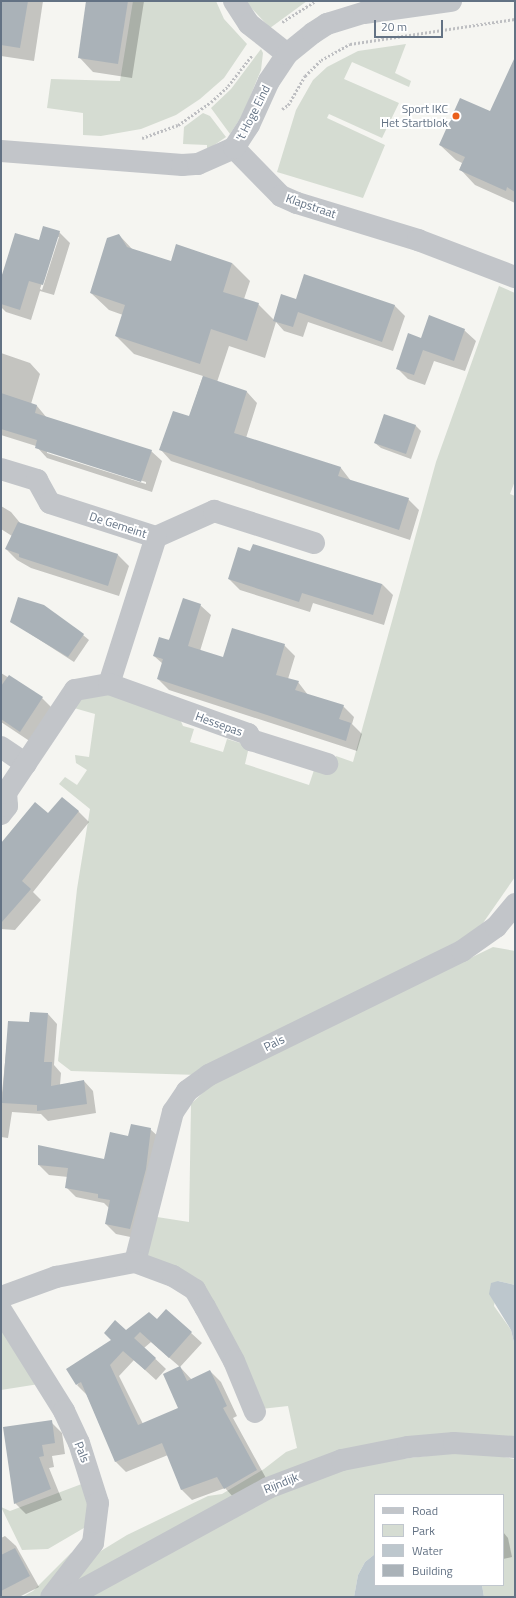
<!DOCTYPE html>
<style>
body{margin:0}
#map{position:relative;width:516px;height:1598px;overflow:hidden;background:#f5f5f1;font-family:"Titillium Web",sans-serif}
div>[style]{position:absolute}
.green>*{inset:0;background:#d5dcd2}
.water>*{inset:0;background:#bdc7cd}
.shadow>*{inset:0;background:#0003}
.building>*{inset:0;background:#aab2b8}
.path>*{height:2.5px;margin-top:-1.25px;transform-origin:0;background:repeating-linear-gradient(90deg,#bebfc2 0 2px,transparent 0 4px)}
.minor>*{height:22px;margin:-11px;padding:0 11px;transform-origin:11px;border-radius:11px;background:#c2c5c9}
.tertiary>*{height:22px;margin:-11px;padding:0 11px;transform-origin:11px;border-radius:11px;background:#c2c5c9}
.dots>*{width:11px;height:11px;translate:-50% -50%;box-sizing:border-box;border:2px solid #fff;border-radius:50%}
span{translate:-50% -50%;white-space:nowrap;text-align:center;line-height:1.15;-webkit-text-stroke:4px #fff;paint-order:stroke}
.poi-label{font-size:12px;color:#637284}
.right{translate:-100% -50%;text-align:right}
.street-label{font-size:12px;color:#637284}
.frame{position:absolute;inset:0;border:2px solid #637284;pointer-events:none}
.legend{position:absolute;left:374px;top:1494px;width:130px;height:92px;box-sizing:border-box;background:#fff;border:1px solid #c1c7ce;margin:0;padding:5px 7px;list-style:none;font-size:12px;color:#637284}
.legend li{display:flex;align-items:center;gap:8px;height:20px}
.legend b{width:20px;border:1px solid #c1c7ce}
.scale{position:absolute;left:374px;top:20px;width:69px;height:18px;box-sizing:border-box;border:2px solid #637284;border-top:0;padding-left:5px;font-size:12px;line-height:14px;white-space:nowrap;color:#637284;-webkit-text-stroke:3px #fff;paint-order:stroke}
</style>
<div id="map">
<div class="green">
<i style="clip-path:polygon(133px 1px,216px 1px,224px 19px,247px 44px,224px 78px,200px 99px,176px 115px,141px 129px,101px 136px,83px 135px,83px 113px,47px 108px,51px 79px,120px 81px)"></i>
<i style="clip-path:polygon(245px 1px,307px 1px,270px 28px)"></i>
<i style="clip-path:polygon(406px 44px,395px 73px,411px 81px,409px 87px,352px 62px,344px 79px,399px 103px,382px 138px,329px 114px,327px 118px,385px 145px,363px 198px,277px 172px,296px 110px,313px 80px,327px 67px,358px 51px)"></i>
<i style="clip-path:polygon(261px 49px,263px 53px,261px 70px,243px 114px,230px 134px,211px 108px,231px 89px)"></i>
<i style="clip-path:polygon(203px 113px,210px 116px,226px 137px,207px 150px,207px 145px,183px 144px,184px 127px)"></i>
<i style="clip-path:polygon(499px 286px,515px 293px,515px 481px,510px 494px,515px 496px,515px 877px,483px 923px,464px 938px,198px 1075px,71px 1071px,58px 1061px,77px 889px,90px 809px,59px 784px,65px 777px,77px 785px,87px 770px,76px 763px,75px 755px,89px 757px,95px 714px,74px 708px,79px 699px,97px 691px,179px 717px,183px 726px,194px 729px,190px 742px,223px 752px,227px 739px,240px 743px,248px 751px,245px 764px,309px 785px,314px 770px,330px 774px,336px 756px,353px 762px,436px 462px)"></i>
<i style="clip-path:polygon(493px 947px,515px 951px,515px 1285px,498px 1281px,494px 1306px,511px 1330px,515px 1347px,515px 1442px,380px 1445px,59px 1597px,91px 1557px,127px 1535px,208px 1496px,222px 1494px,264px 1469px,286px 1452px,297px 1448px,288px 1406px,261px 1409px,230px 1335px,144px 1260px,157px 1217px,189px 1222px,191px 1104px,212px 1084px)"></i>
<i style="clip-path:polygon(1px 1325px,39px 1384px,1px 1390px)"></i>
<i style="clip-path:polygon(443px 1454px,487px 1454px,515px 1459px,515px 1597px,484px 1597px,482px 1585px,503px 1585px,503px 1495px,375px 1495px,375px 1554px,365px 1562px,358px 1575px,354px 1597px,88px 1597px,232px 1516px,306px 1481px,368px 1463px)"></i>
<i style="clip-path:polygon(87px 1482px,89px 1525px,48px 1549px,22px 1550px,1px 1507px,10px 1511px)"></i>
<i style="clip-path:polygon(80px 1548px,44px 1597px,22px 1597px,33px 1591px,71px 1553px)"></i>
</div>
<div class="water">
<i style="clip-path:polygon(498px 1281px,515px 1285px,515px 1347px,511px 1330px,489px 1294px,491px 1283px)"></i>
<i style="clip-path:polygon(375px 1554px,375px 1585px,482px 1585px,484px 1597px,354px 1597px,358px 1575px,365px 1562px)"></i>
</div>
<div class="shadow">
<i style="clip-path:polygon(1px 1px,43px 1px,34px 61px,1px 56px)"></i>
<i style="clip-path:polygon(87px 1px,144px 1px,132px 78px,93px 72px,79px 57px)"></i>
<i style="clip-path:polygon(515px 74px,515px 203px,475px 185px,460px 169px,462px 163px,456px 160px,440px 145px,490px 113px)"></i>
<i style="clip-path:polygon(evenodd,59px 232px,70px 243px,54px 295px,40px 291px,31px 320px,6px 312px,1px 307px,1px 282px,39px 242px,59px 232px,57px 237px,59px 237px,42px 290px,40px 289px,57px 237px)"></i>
<i style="clip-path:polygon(119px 235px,133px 250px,171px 262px,232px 263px,250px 281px,244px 299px,258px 304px,274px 320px,296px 300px,394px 305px,405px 316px,393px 351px,308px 322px,303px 337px,284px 331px,276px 322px,265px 358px,229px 346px,217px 382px,247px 392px,257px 403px,246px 438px,341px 468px,351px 481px,408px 499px,419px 510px,410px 540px,171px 461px,161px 450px,189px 418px,203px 376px,134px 354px,116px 336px,123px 315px,109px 310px,91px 293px)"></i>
<i style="clip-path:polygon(464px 330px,476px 341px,465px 371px,434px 361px,425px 385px,408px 379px,397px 368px,422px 339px)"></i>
<i style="clip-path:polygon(evenodd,1px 353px,30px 363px,40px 374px,31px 404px,37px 406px,47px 418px,151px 451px,162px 461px,152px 492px,47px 458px,36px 446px,1px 435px,1px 353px,47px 451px,146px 482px,146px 484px,47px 453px,47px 451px)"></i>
<i style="clip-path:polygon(384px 415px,416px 426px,421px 431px,411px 459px,381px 448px,375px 443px)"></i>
<i style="clip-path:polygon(1px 506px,11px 512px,21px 524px,118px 555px,129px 566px,119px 596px,31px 568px,17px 560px,6px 549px,12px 536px,1px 529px)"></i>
<i style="clip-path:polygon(229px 579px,382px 584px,393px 595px,384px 625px,313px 603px,310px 612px,240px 590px)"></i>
<i style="clip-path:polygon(200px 605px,211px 615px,200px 651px,223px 659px,284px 645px,295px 656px,288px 679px,298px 682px,308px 695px,343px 706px,354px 717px,352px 724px,362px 734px,357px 751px,169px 690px,158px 679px,163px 664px,154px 656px)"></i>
<i style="clip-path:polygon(12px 622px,83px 635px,89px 640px,74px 662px)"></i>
<i style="clip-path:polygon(1px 673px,42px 698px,53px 709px,31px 742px,1px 722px)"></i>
<i style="clip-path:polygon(78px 811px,89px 822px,33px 892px,41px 900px,15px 930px,1px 929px,1px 868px,48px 814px)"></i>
<i style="clip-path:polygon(48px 1014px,57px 1024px,54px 1065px,61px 1073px,60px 1085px,84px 1081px,93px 1091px,96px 1113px,48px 1121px,41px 1114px,12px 1112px,8px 1138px,1px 1137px,1px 1103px,9px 1022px,30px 1023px)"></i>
<i style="clip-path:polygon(150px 1129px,161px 1139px,140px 1239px,116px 1234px,106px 1224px,109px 1208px,104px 1203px,76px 1197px,66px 1187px,68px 1177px,49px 1175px,39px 1165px,105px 1160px,129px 1138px)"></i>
<i style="clip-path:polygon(evenodd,166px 1310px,202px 1343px,180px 1367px,192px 1380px,210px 1371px,221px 1382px,237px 1416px,233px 1418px,267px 1480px,235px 1499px,225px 1488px,192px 1500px,182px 1490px,168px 1455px,126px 1472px,116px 1462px,87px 1395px,77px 1385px,126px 1331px,157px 1321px,166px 1310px,151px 1342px,180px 1367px,179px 1409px,143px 1424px,119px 1376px,134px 1360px,156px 1380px,166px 1369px,144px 1348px,151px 1342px)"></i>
<i style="clip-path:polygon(51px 1422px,62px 1433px,65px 1454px,52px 1456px,54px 1467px,49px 1468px,62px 1500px,26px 1514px,15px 1503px)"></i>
<i style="clip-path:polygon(503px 1532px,508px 1538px,512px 1557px,503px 1559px)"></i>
<i style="clip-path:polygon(5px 1536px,16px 1546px,39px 1587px,19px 1597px,1px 1597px,1px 1538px)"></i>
</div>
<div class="building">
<i style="clip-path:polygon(1px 1px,28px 1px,20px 48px,1px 45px)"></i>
<i style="clip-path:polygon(86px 1px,128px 1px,118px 64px,78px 58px)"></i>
<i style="clip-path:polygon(515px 57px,515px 192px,507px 187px,506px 191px,459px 170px,465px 157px,439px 145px,460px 98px,490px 111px)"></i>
<i style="clip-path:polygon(43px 226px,60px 231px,43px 285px,29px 281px,20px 310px,1px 304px,1px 278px,15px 233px,39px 240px)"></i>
<i style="clip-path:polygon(119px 234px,127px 247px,171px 261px,176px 244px,232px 263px,223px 292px,259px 303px,247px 341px,211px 329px,200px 364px,115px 336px,125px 305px,90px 293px,107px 238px)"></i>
<i style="clip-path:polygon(304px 274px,395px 305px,382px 342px,298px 312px,293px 327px,273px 321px,281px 294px,296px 299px)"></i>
<i style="clip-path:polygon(429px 315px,465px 329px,454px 361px,423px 350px,414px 375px,396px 369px,408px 333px,421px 338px)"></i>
<i style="clip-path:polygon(203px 376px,247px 391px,234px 433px,341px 467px,338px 476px,409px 498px,399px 530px,159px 450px,173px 411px,189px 416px)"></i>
<i style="clip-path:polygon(1px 393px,37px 405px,35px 413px,152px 450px,141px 482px,35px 448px,37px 440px,1px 429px)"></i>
<i style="clip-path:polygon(384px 414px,416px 425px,406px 454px,374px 443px)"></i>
<i style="clip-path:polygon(18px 522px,118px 554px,108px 586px,19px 557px,19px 554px,5px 549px)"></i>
<i style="clip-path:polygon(253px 544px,382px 584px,373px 615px,302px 593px,299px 602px,228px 579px,238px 547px,250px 551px)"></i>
<i style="clip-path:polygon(18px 597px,44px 605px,84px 634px,68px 657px,10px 622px)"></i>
<i style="clip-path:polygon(183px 598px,201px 604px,188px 646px,223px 657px,232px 628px,285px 644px,276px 675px,299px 681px,295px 690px,344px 705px,339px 719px,351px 723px,346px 741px,157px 679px,163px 659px,153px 656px,159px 637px,169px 640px)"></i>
<i style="clip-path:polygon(9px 675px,43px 697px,20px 732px,1px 719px,1px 686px)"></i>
<i style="clip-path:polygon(62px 797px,79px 811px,22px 881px,31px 889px,1px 923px,1px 843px,35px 802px,48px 813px)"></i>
<i style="clip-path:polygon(30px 1012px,48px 1013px,44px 1062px,52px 1062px,51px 1086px,84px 1080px,87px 1104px,37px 1111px,37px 1105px,2px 1103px,8px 1021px,29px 1022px)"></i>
<i style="clip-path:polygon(131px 1124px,151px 1128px,146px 1169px,130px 1229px,105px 1224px,110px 1200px,98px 1198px,98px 1194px,65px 1188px,68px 1168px,38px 1165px,38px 1145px,104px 1159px,110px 1132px,128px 1136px)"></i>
<i style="clip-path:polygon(166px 1309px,192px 1332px,169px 1358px,140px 1332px,134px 1338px,156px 1358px,145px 1370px,123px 1351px,110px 1365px,138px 1425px,178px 1408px,163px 1374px,180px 1366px,187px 1381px,210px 1370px,227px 1406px,223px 1408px,257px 1470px,224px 1489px,217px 1477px,181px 1490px,162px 1443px,115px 1462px,81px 1382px,76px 1385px,66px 1369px,111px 1340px,104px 1333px,115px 1320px,126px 1330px,149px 1312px,157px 1319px)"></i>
<i style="clip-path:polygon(52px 1420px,55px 1443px,42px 1445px,44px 1456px,39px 1457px,51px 1489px,14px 1504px,3px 1427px)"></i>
<i style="clip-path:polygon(15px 1548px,30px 1576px,1px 1591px,1px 1555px)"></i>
</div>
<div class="path">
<i style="left:282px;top:22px;width:39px;rotate:-32deg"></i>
<i style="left:282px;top:109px;width:7px;rotate:-34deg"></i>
<i style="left:288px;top:105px;width:34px;rotate:-60deg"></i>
<i style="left:305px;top:76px;width:23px;rotate:-45deg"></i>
<i style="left:321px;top:60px;width:33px;rotate:-29deg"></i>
<i style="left:350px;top:44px;width:167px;rotate:-8.6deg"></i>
<i style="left:142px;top:138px;width:38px;rotate:-20deg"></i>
<i style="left:178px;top:125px;width:40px;rotate:-34.9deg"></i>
<i style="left:211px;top:102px;width:23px;rotate:-43deg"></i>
<i style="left:228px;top:86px;width:39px;rotate:-52deg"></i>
</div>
<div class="minor">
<i style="left:234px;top:1px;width:27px;rotate:57deg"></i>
<i style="left:249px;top:24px;width:48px;rotate:38.3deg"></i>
<i style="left:234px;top:148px;width:67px;rotate:45.6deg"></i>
<i style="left:281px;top:196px;width:17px;rotate:24deg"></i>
<i style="left:297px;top:203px;width:127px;rotate:17deg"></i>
<i style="left:418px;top:240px;width:104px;rotate:20.9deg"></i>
<i style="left:1px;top:469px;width:38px;rotate:17deg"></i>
<i style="left:37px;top:480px;width:26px;rotate:61deg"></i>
<i style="left:50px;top:503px;width:111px;rotate:17.8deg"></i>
<i style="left:156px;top:537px;width:64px;rotate:-24.1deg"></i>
<i style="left:214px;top:511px;width:105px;rotate:17.7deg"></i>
<i style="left:109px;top:684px;width:154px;rotate:-72.3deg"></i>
<i style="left:1px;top:747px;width:30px;rotate:34deg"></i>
<i style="left:1px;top:814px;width:10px;rotate:-53deg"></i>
<i style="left:7px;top:806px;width:13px;rotate:-94deg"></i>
<i style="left:6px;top:793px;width:124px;rotate:-56.2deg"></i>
<i style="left:75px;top:690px;width:35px;rotate:-10deg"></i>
<i style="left:109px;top:684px;width:148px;rotate:19.8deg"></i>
<i style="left:248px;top:734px;width:7px;rotate:63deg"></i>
<i style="left:251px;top:740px;width:80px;rotate:17.5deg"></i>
<i style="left:135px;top:1262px;width:155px;rotate:-75.8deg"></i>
<i style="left:173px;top:1112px;width:25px;rotate:-56deg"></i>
<i style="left:187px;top:1091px;width:27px;rotate:-36deg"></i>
<i style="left:209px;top:1075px;width:282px;rotate:-26.1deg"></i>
<i style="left:462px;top:951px;width:42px;rotate:-35.2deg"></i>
<i style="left:496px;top:927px;width:30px;rotate:-50deg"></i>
<i style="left:1px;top:1297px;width:59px;rotate:-20deg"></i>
<i style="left:56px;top:1277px;width:80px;rotate:-10.8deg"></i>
<i style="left:135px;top:1262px;width:40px;rotate:20.2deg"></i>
<i style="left:173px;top:1276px;width:26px;rotate:32deg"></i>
<i style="left:195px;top:1290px;width:20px;rotate:60deg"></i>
<i style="left:205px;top:1307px;width:61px;rotate:61.8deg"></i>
<i style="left:234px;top:1361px;width:55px;rotate:67.6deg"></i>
<i style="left:1px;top:1310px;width:119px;rotate:58deg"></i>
<i style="left:64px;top:1411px;width:35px;rotate:65deg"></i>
<i style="left:79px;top:1443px;width:63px;rotate:72.4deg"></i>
<i style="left:98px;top:1503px;width:40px;rotate:97.1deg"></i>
<i style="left:93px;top:1543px;width:68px;rotate:127.9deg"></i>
</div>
<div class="tertiary">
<i style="left:1px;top:151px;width:182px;rotate:4.4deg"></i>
<i style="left:182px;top:165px;width:16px;rotate:-4deg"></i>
<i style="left:198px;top:164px;width:39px;rotate:-24deg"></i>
<i style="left:234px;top:148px;width:27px;rotate:-57deg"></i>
<i style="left:249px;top:125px;width:48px;rotate:-65.6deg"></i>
<i style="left:269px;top:81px;width:32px;rotate:-56deg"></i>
<i style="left:287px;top:54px;width:33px;rotate:-39deg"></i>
<i style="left:313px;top:33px;width:17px;rotate:-33deg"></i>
<i style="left:327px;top:24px;width:39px;rotate:-17deg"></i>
<i style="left:364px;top:13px;width:88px;rotate:-7.9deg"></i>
<i style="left:69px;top:1597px;width:227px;rotate:-28.7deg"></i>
<i style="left:268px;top:1488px;width:79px;rotate:-20.7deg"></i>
<i style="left:342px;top:1460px;width:67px;rotate:-11.1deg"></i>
<i style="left:408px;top:1447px;width:46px;rotate:-5deg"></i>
<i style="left:454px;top:1443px;width:61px;rotate:3.8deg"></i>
</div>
<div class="dots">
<i style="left:456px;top:116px;background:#ea5f1c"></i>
</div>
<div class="poi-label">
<span class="right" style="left:448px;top:116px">Sport IKC<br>Het Startblok</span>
</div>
<div class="street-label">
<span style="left:253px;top:113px;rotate:-63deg">'t Hoge Eind</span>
<span style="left:311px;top:206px;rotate:19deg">Klapstraat</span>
<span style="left:118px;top:525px;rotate:18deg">De Gemeint</span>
<span style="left:219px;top:724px;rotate:20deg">Hessepas</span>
<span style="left:274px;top:1043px;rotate:-26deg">Pals</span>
<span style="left:82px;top:1452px;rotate:69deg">Pals</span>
<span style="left:281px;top:1483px;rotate:-22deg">Rijndijk</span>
</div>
<div class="frame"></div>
<ul class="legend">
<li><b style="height:5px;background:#c2c5c9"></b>Road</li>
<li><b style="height:11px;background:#d5dcd2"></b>Park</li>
<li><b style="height:11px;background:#bdc7cd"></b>Water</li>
<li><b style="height:11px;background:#aab2b8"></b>Building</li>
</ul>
<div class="scale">20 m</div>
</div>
